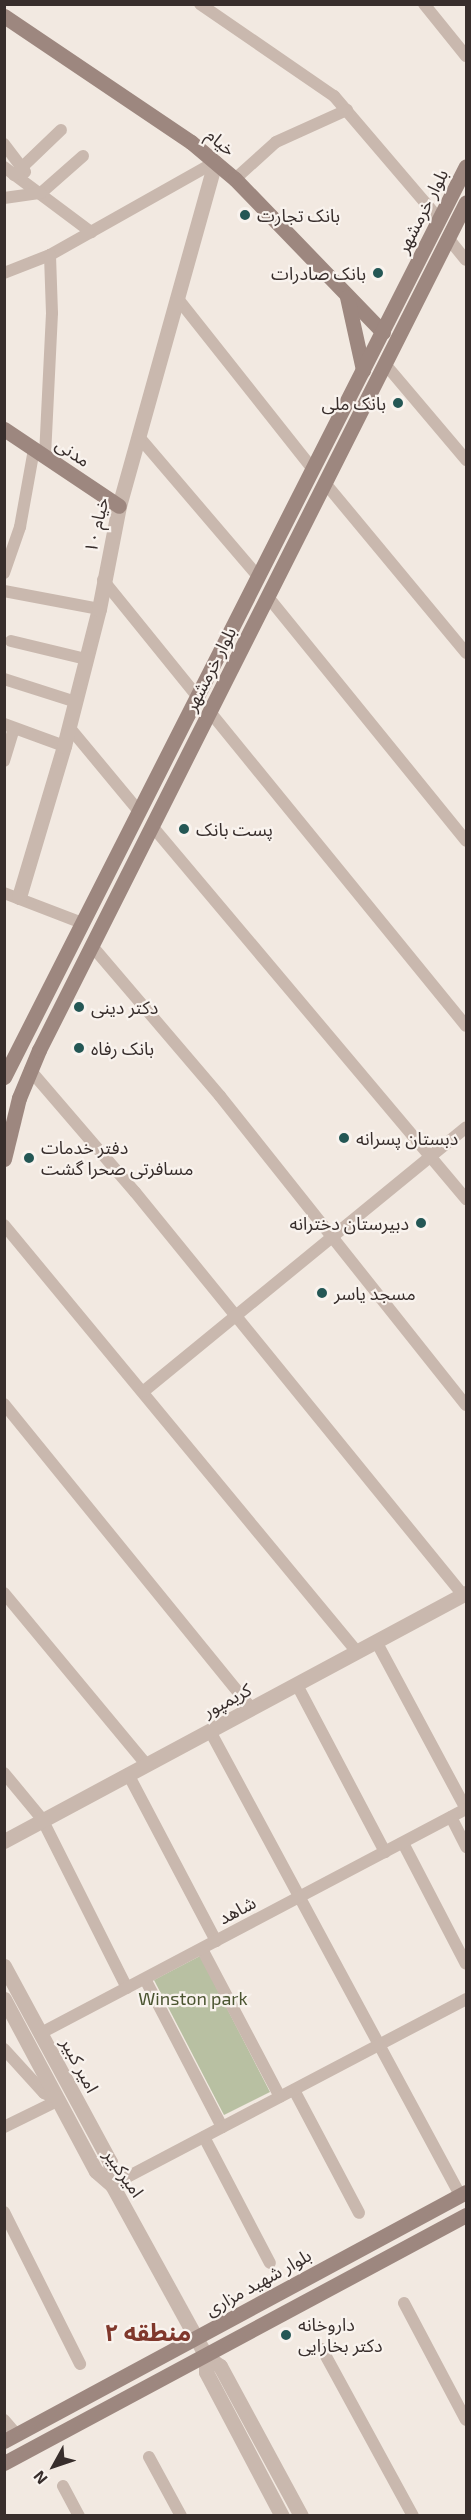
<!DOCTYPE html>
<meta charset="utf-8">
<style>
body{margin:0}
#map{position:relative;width:471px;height:2520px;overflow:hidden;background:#f2e9e1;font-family:"Exo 2","Noto Sans Arabic",sans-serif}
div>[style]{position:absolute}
.green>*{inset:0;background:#b8c0a2}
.minor>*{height:12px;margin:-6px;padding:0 6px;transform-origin:6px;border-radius:6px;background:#c9b8ae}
.tertiary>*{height:15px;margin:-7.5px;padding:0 7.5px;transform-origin:7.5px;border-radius:7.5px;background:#c9b8ae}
.secondary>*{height:15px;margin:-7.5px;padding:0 7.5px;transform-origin:7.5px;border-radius:7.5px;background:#9d877f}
.dots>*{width:16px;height:16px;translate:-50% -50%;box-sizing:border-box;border:3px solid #f9f3ee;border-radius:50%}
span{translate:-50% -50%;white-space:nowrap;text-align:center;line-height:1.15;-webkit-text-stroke:4.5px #f9f3ee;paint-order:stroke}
.street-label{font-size:18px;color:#382e2c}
.poi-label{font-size:18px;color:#382e2c}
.left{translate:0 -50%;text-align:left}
.right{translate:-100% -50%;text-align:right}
.park-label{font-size:18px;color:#4b5531}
.district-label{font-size:24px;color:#80382c;font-weight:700}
.frame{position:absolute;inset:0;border:6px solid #382e2c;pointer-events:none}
.north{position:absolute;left:24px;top:2436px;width:60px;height:60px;-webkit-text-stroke:4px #f9f3ee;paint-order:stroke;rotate:230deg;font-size:16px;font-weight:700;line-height:24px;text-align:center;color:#382e2c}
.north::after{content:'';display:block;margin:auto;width:21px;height:27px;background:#382e2c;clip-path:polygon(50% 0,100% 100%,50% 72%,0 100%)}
</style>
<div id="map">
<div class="green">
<i style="clip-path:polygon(200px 1956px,270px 2092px,224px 2115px,154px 1980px)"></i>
</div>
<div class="minor">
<i style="left:200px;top:4px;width:163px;rotate:34.5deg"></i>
<i style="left:334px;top:96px;width:162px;rotate:49.5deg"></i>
<i style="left:424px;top:4px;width:67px;rotate:51.1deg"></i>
<i style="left:4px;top:144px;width:35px;rotate:53deg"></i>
<i style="left:4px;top:167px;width:109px;rotate:36.8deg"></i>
<i style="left:14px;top:175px;width:65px;rotate:-43.8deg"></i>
<i style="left:235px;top:179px;width:55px;rotate:-42.1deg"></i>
<i style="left:276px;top:142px;width:78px;rotate:-24.3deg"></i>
<i style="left:41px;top:193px;width:56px;rotate:-41.4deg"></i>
<i style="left:4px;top:198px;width:37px;rotate:-8deg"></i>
<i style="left:448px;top:238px;width:28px;rotate:51deg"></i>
<i style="left:4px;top:273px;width:49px;rotate:-21.4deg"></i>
<i style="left:50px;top:255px;width:189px;rotate:-29.4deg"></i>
<i style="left:178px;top:299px;width:214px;rotate:51.6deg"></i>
<i style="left:385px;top:364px;width:126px;rotate:49.8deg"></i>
<i style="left:139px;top:437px;width:182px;rotate:49.5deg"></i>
<i style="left:45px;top:456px;width:143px;rotate:-87.2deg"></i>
<i style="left:52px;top:313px;width:58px;rotate:-92deg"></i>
<i style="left:325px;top:483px;width:221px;rotate:50.3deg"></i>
<i style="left:4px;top:573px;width:49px;rotate:-70.8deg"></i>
<i style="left:20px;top:527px;width:79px;rotate:-79.8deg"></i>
<i style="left:103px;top:580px;width:148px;rotate:51deg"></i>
<i style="left:4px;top:591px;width:97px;rotate:10.7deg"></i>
<i style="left:268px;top:597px;width:314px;rotate:50.9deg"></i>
<i style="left:11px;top:641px;width:77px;rotate:13.5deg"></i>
<i style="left:4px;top:679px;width:76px;rotate:17.7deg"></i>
<i style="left:210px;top:712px;width:405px;rotate:50.8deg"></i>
<i style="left:4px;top:724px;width:64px;rotate:20.1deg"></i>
<i style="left:69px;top:727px;width:108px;rotate:50.3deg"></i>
<i style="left:4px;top:761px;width:34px;rotate:-73deg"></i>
<i style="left:152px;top:826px;width:488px;rotate:49.9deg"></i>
<i style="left:4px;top:893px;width:84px;rotate:21deg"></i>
<i style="left:92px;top:946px;width:197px;rotate:49.5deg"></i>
<i style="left:220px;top:1096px;width:395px;rotate:51.5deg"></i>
<i style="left:30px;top:1070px;width:161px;rotate:49.3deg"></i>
<i style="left:135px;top:1192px;width:520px;rotate:50.86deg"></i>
<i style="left:4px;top:1225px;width:555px;rotate:50.41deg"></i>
<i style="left:144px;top:1391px;width:416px;rotate:-39.3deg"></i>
<i style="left:4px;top:1404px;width:393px;rotate:50.9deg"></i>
<i style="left:4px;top:1593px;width:222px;rotate:50.3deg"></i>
<i style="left:377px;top:1643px;width:188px;rotate:61.8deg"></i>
<i style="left:297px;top:1685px;width:189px;rotate:62.2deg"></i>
<i style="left:210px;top:1731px;width:527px;rotate:61.68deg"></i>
<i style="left:4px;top:1773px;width:60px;rotate:50.4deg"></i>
<i style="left:42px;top:1819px;width:189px;rotate:63.3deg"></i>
<i style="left:128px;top:1774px;width:189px;rotate:62.2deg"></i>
<i style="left:451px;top:1817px;width:34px;rotate:63deg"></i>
<i style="left:403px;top:1843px;width:136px;rotate:62.5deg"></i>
<i style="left:202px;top:1949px;width:167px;rotate:62.2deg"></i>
<i style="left:145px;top:1979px;width:167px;rotate:62.5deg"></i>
<i style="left:41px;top:2033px;width:480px;rotate:-27.8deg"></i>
<i style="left:4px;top:2049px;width:59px;rotate:47.7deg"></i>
<i style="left:44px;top:2093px;width:17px;rotate:25deg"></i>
<i style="left:294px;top:2090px;width:139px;rotate:62.1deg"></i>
<i style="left:4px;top:2127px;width:61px;rotate:-26.1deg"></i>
<i style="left:204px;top:2137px;width:142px;rotate:62.4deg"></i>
<i style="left:112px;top:2185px;width:400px;rotate:-27.7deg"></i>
<i style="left:4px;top:2212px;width:170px;rotate:63.4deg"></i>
<i style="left:404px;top:2303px;width:132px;rotate:62.1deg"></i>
<i style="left:322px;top:2349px;width:190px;rotate:61.4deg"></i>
<i style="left:4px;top:2420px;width:18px;rotate:49deg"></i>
<i style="left:149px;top:2457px;width:67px;rotate:61.5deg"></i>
<i style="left:63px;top:2486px;width:34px;rotate:62deg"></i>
</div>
<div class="tertiary">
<i style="left:19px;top:897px;width:158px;rotate:-73.4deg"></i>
<i style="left:64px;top:746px;width:141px;rotate:-75.7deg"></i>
<i style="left:99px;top:609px;width:105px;rotate:-79deg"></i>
<i style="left:119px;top:506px;width:357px;rotate:-74.4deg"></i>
<i style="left:4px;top:1841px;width:524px;rotate:-28.23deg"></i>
<i style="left:4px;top:1966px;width:223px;rotate:61.6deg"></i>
<i style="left:110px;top:2162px;width:23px;rotate:85deg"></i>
<i style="left:4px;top:1999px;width:195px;rotate:61.9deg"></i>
<i style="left:96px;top:2171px;width:21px;rotate:41deg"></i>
<i style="left:112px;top:2185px;width:195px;rotate:61.2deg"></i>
<i style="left:206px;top:2356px;width:17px;rotate:36deg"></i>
<i style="left:220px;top:2366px;width:170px;rotate:61.6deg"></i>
<i style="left:206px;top:2356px;width:16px;rotate:90deg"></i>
<i style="left:206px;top:2372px;width:163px;rotate:62.2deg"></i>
</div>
<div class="secondary">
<i style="left:4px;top:16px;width:225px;rotate:34deg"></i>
<i style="left:191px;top:142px;width:57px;rotate:40.1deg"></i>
<i style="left:235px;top:179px;width:213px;rotate:46deg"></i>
<i style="left:347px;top:297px;width:75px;rotate:77.6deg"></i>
<i style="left:4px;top:429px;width:138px;rotate:33.8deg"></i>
<i style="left:4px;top:1077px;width:1021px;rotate:-63.11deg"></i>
<i style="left:4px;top:1159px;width:63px;rotate:-76.2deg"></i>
<i style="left:19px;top:1098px;width:52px;rotate:-67.4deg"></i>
<i style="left:39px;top:1050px;width:949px;rotate:-63.27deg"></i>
<i style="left:4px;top:2441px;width:525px;rotate:-28.32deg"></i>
<i style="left:4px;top:2463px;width:524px;rotate:-28.23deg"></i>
</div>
<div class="dots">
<i style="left:245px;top:215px;background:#245755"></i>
<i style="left:378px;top:273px;background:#245755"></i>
<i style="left:398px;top:403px;background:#245755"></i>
<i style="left:184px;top:829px;background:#245755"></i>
<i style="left:79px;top:1007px;background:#245755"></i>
<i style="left:79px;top:1048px;background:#245755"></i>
<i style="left:344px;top:1138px;background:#245755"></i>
<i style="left:29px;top:1158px;background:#245755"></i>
<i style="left:421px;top:1223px;background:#245755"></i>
<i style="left:322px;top:1293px;background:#245755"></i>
<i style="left:286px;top:2335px;background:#245755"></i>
</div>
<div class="street-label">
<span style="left:221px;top:142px;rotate:40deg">خیام</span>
<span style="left:422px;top:211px;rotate:-63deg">بلوار خرمشهر</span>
<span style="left:73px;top:452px;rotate:34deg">مدنی</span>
<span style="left:96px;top:525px;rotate:-77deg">خیام ۱۰</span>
<span style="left:210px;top:669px;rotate:-63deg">بلوار خرمشهر</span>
<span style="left:227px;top:1700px;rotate:-28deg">کریمپور</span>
<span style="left:237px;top:1910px;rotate:-28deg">شاهد</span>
<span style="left:80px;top:2065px;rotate:62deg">امیر کبیر</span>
<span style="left:124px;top:2173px;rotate:55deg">امیرکبیر</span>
<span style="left:258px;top:2282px;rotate:-29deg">بلوار شهید مزاری</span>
</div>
<div class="poi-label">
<span class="left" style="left:257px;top:215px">بانک تجارت</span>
<span class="right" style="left:366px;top:273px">بانک صادرات</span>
<span class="right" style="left:386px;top:403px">بانک ملی</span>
<span class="left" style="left:196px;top:829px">پست بانک</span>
<span class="left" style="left:91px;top:1007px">دکتر دینی</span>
<span class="left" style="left:91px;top:1048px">بانک رفاه</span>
<span class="left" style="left:356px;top:1138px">دبستان پسرانه</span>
<span class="left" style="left:41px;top:1158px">دفتر خدمات<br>مسافرتی صحرا گشت</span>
<span class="right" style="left:409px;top:1223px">دبیرستان دخترانه</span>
<span class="left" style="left:334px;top:1293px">مسجد یاسر</span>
<span class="left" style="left:298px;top:2335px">داروخانه<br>دکتر بخارایی</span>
</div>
<div class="park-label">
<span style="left:193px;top:1998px">Winston park</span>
</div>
<div class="district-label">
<span style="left:148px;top:2332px">منطقه ۲</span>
</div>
<div class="frame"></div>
<div class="north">N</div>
</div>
